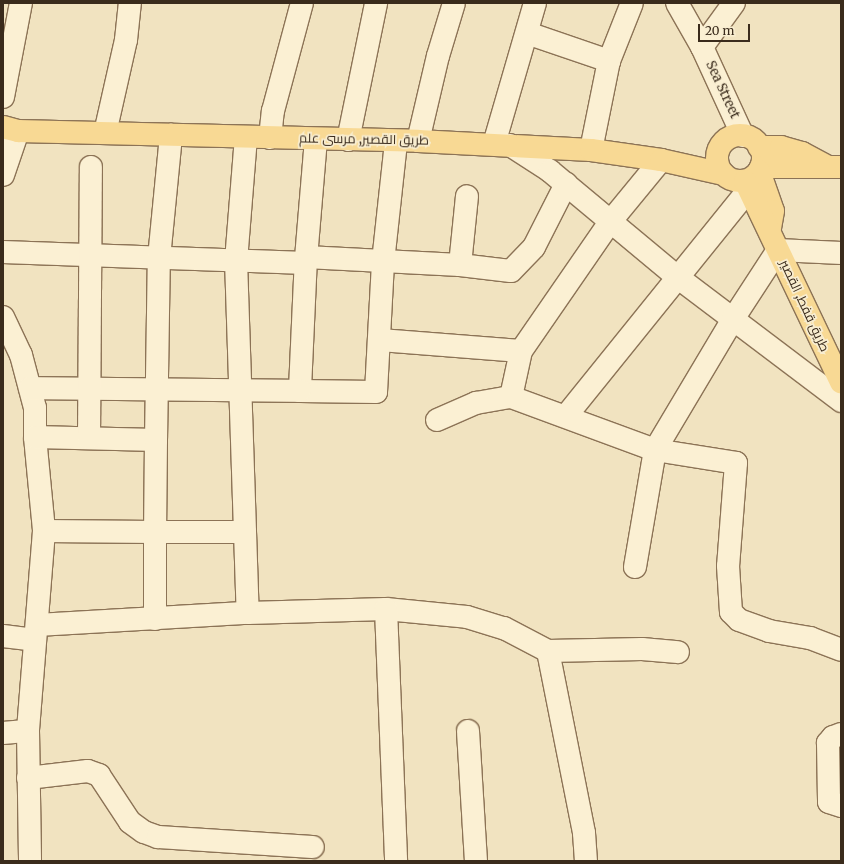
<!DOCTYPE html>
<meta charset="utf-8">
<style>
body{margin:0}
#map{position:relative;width:844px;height:864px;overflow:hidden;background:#f1e3c0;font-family:Merriweather,Cairo,serif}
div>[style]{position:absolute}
.roads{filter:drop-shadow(1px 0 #8c7356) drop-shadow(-1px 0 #8c7356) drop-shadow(0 1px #8c7356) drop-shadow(0 -1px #8c7356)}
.minor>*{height:22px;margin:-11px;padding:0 11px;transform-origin:11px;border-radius:11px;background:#fbf0d3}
.major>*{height:22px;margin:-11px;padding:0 11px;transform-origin:11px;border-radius:11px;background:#f8d994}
.major>.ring{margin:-11px;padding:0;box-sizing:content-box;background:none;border:22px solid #f8d994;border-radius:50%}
span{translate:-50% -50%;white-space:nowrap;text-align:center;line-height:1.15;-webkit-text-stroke:3.5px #f8edd0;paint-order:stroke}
.street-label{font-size:13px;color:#3a2b1c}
.frame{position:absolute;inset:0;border:4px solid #3a2b1c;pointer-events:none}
.scale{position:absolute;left:698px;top:24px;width:52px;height:18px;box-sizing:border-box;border:2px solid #3a2b1c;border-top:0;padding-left:5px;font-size:12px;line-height:14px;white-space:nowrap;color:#3a2b1c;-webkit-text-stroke:3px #f8edd0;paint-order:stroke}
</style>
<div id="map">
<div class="roads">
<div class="minor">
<i style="left:677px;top:3px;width:51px;rotate:60.4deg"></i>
<i style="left:702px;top:47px;width:98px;rotate:65.3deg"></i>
<i style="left:527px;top:33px;width:87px;rotate:18.9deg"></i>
<i style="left:702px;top:47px;width:54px;rotate:-54deg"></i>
<i style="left:3px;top:97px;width:96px;rotate:-79.2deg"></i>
<i style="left:105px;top:133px;width:95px;rotate:-77.3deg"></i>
<i style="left:126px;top:40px;width:37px;rotate:-84deg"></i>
<i style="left:246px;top:137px;width:123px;rotate:94.6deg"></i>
<i style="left:236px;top:260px;width:353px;rotate:88.1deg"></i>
<i style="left:270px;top:138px;width:27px;rotate:-84deg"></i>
<i style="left:273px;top:111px;width:112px;rotate:-75deg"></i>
<i style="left:316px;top:139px;width:118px;rotate:94.8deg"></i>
<i style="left:306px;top:257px;width:134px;rotate:92.6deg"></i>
<i style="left:300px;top:391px;width:76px;rotate:0.8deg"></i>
<i style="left:376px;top:392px;width:130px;rotate:-86.9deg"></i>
<i style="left:383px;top:262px;width:121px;rotate:-83.8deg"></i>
<i style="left:348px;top:140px;width:140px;rotate:-78.4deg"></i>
<i style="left:418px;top:141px;width:87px;rotate:-76.8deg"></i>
<i style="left:438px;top:56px;width:55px;rotate:-73.2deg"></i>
<i style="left:494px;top:144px;width:147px;rotate:-73.8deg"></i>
<i style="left:510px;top:145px;width:48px;rotate:33deg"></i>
<i style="left:550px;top:171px;width:164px;rotate:39.8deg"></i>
<i style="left:676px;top:276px;width:207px;rotate:37.1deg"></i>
<i style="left:591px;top:150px;width:91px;rotate:-78.6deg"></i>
<i style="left:609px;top:61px;width:62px;rotate:-68.4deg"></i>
<i style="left:661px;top:160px;width:80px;rotate:129.4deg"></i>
<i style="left:610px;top:222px;width:157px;rotate:124.6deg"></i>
<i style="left:521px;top:351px;width:47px;rotate:102.3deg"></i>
<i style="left:511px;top:397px;width:153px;rotate:20.2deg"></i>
<i style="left:655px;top:450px;width:82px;rotate:9.1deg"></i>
<i style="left:736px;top:463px;width:103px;rotate:94.4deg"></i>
<i style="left:728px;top:566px;width:46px;rotate:86.3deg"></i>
<i style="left:731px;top:612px;width:11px;rotate:45deg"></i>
<i style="left:739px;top:620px;width:32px;rotate:20deg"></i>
<i style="left:769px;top:631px;width:42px;rotate:9.7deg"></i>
<i style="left:810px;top:638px;width:33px;rotate:21deg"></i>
<i style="left:3px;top:175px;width:46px;rotate:-71.2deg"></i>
<i style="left:3px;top:252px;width:303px;rotate:2.1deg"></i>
<i style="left:306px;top:257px;width:154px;rotate:3deg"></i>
<i style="left:460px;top:265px;width:51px;rotate:6.7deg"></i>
<i style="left:511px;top:271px;width:33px;rotate:-46deg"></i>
<i style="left:534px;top:247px;width:71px;rotate:-63.1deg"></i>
<i style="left:460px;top:265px;width:69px;rotate:-84.2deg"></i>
<i style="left:3px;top:317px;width:42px;rotate:64.7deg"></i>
<i style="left:21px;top:355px;width:55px;rotate:75.2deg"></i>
<i style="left:35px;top:408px;width:29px;rotate:90deg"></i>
<i style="left:35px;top:437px;width:94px;rotate:84.5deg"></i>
<i style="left:44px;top:531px;width:201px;rotate:94.6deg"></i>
<i style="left:28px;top:731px;width:130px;rotate:89.1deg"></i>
<i style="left:380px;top:340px;width:141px;rotate:4.5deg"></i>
<i style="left:30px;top:388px;width:270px;rotate:0.6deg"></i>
<i style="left:566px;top:416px;width:292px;rotate:-51.1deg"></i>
<i style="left:437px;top:420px;width:43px;rotate:-23.6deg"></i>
<i style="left:476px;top:403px;width:36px;rotate:-10deg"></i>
<i style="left:35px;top:437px;width:121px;rotate:1.4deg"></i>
<i style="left:156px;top:440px;width:92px;rotate:90.6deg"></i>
<i style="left:155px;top:532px;width:90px"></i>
<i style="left:89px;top:438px;width:271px;rotate:-89.6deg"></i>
<i style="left:156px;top:440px;width:182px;rotate:-89.1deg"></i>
<i style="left:159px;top:258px;width:124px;rotate:-84.4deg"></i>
<i style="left:44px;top:531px;width:111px;rotate:0.5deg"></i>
<i style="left:155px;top:532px;width:87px;rotate:90deg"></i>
<i style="left:635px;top:567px;width:119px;rotate:-80.3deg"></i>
<i style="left:655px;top:450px;width:152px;rotate:-59.2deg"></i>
<i style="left:733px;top:319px;width:82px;rotate:-56.9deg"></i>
<i style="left:778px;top:250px;width:63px;rotate:2.7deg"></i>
<i style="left:386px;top:609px;width:81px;rotate:5.6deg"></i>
<i style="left:467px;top:617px;width:39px;rotate:17deg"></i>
<i style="left:504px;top:628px;width:50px;rotate:27.6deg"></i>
<i style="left:548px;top:651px;width:94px;rotate:-1.2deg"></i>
<i style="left:642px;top:649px;width:36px;rotate:5deg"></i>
<i style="left:37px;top:625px;width:211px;rotate:-3.3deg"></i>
<i style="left:248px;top:613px;width:138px;rotate:-1.7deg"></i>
<i style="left:386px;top:609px;width:252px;rotate:87.7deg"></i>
<i style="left:3px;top:636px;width:32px;rotate:7deg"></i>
<i style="left:548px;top:651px;width:186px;rotate:78.8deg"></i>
<i style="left:584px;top:833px;width:28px;rotate:86deg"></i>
<i style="left:468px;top:731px;width:130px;rotate:86.5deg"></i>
<i style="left:3px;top:733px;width:25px;rotate:-5deg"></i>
<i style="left:841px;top:734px;width:9px;rotate:159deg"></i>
<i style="left:833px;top:737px;width:8px;rotate:130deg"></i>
<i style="left:828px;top:743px;width:59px;rotate:89deg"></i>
<i style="left:829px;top:802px;width:13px;rotate:18deg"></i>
<i style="left:28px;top:778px;width:60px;rotate:-6.7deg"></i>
<i style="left:88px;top:771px;width:12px;rotate:20deg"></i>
<i style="left:99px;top:775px;width:56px;rotate:56.6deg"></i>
<i style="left:130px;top:822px;width:17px;rotate:36deg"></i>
<i style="left:144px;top:832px;width:15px;rotate:20deg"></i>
<i style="left:158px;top:837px;width:155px;rotate:3.7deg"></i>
</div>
<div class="major">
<i style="left:3px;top:127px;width:16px;rotate:15deg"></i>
<i style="left:18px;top:131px;width:400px;rotate:1.4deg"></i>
<i style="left:418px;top:141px;width:173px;rotate:3deg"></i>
<i style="left:591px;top:150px;width:71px;rotate:8.1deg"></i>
<i style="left:661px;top:160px;width:64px;rotate:12.7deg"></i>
<i class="ring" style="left:717px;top:135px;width:24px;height:24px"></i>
<i style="left:759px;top:147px;width:22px"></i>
<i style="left:781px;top:147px;width:22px;rotate:16deg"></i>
<i style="left:802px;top:153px;width:27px;rotate:28deg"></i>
<i style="left:761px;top:167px;width:80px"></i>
<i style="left:759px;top:171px;width:42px;rotate:70.7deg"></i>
<i style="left:773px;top:211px;width:17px;rotate:100deg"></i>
<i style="left:745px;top:181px;width:223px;rotate:64.5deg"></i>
</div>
</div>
<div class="street-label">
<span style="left:722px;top:90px;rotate:65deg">Sea Street</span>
<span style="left:364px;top:140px;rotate:1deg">طريق القصير, مرسى علم</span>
<span style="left:804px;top:306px;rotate:65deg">طريق قفط, القصير</span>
</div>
<div class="frame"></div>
<div class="scale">20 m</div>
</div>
